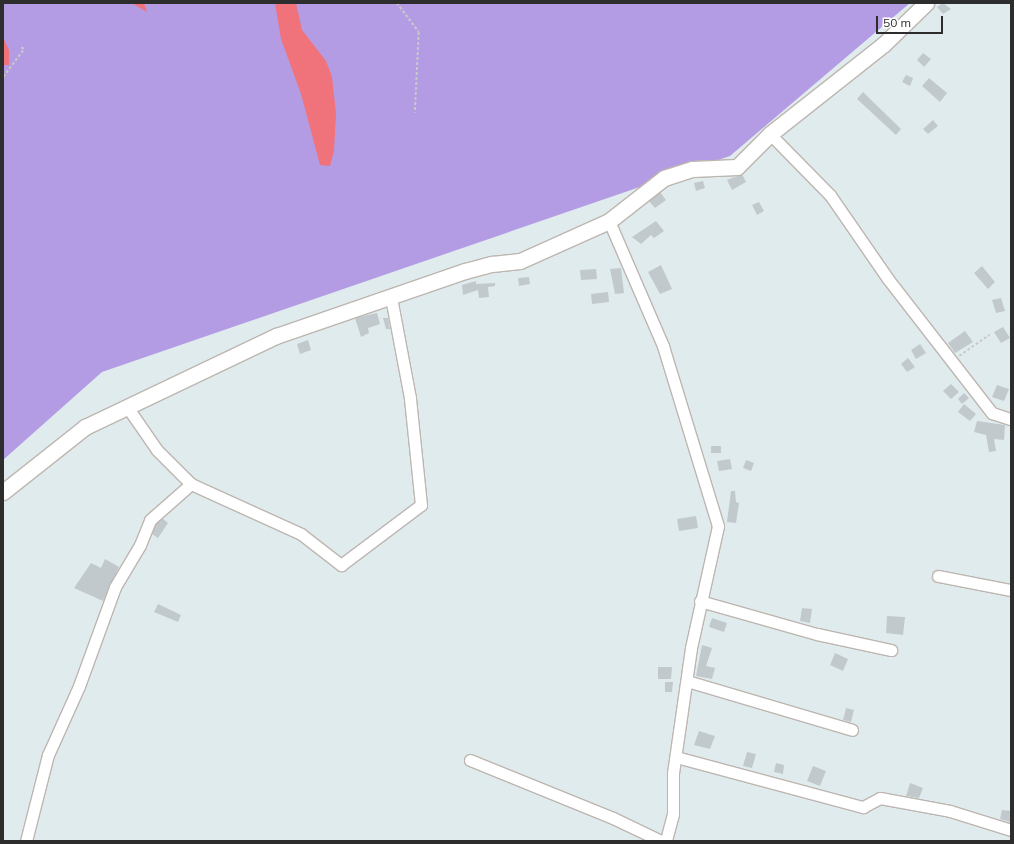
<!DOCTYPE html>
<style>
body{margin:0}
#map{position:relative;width:1014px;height:844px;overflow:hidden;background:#e0ebee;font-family:Mulish,sans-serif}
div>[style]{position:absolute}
.green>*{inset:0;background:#b49ce5}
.water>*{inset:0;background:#f0737b}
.building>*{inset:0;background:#c2c9cd}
.path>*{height:1.5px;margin-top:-0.75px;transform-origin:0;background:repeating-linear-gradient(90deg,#c8c8c8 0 3px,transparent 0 5px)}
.roads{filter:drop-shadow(1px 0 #bdb6b0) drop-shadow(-1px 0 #bdb6b0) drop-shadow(0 1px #bdb6b0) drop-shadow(0 -1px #bdb6b0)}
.minor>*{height:11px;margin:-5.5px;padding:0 5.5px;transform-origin:5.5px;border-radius:5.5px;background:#fff}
.secondary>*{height:15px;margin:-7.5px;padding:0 7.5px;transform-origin:7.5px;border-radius:7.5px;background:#fff}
span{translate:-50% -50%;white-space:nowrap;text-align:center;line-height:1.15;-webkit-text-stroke:3px #fff;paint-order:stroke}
.frame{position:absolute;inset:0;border:4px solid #2d2d2d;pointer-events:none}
.scale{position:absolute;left:876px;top:16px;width:67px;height:18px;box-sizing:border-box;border:2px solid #2d2d2d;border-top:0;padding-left:5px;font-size:12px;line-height:14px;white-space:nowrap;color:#2d2d2d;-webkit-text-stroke:3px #fff;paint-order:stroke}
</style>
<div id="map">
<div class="green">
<i style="clip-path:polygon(3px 3px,910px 3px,730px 156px,102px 372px,3px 460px)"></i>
</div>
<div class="water">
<i style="clip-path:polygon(132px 3px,144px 3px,147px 12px,133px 4px)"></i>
<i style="clip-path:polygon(275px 3px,296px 3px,302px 30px,326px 61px,332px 77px,336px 113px,334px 151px,330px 166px,320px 165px,301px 94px,281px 39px)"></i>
<i style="clip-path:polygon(3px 37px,9px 50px,9px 65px,3px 65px)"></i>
</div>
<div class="building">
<i style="clip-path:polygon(943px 3px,951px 9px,943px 14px,937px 7px)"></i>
<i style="clip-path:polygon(923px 53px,931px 59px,924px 67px,917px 60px)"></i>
<i style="clip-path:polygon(906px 75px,913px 78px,910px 86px,902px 82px)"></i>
<i style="clip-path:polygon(929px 78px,947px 93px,940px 102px,922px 86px)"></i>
<i style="clip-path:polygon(863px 92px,901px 129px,896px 135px,857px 99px)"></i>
<i style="clip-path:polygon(933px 120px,938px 126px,928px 134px,923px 129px)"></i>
<i style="clip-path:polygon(742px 174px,746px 182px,732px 190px,727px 180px)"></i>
<i style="clip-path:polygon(703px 181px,705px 188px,696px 191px,694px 183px)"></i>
<i style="clip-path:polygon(660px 192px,666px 200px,655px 208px,649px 201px)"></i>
<i style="clip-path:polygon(759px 202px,764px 211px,757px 215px,752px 205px)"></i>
<i style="clip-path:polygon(656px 221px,664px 231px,654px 238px,651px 235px,641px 244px,632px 237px)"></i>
<i style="clip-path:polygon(661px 265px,672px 289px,660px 294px,648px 272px)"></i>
<i style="clip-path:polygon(982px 266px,995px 282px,988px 289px,974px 273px)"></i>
<i style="clip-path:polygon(621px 268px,624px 293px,615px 294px,610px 269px)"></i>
<i style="clip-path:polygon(596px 269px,597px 279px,581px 280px,580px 270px)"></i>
<i style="clip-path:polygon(529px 277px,530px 284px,519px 286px,518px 278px)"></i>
<i style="clip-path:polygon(476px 281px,476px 284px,495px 283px,495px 286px,488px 287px,489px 297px,479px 298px,478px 290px,463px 295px,462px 285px)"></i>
<i style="clip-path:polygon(608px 292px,609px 302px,592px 304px,591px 294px)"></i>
<i style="clip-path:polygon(1001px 298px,1005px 311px,996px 313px,992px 300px)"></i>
<i style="clip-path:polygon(377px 313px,380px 324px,368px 328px,369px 333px,361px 337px,355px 318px)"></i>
<i style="clip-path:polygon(383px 318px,388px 318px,390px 329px,386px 329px)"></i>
<i style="clip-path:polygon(1003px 327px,1010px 338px,1001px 343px,994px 332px)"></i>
<i style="clip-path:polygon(965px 331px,973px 342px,955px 353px,948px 343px)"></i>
<i style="clip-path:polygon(308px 340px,311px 350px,300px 354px,297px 344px)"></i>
<i style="clip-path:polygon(920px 344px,926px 353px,916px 359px,911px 350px)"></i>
<i style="clip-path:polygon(908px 358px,915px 367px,907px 372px,901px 364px)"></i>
<i style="clip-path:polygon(951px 384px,959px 392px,951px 399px,943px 391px)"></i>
<i style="clip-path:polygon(997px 385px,1009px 389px,1004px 401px,992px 397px)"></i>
<i style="clip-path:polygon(964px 393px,969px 398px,962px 404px,958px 399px)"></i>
<i style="clip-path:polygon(964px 404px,976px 414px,970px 421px,958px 412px)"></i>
<i style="clip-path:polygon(977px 421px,1005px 425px,1004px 440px,994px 439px,996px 451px,989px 452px,986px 435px,974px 432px)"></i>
<i style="clip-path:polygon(711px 446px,721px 446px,721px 453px,711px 453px)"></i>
<i style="clip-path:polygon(730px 459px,732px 469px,719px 471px,717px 461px)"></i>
<i style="clip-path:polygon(746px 460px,754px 463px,751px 471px,743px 468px)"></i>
<i style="clip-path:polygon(731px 491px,735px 491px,736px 502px,739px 503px,736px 523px,727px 522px)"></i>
<i style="clip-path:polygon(696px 516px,698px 528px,679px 531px,677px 519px)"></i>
<i style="clip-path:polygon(162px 518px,168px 523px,158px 538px,152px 534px,156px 524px)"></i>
<i style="clip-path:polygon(105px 559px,119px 567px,103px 601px,74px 588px,91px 563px,101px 568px)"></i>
<i style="clip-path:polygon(158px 604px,181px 615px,178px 622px,154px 612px)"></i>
<i style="clip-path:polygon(802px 608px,812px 609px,810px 623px,800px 621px)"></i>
<i style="clip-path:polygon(887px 616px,905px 617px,903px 635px,886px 633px)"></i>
<i style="clip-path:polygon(712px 618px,727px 623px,724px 632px,709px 627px)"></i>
<i style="clip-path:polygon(702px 645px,712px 648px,706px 666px,715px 668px,712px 679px,696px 676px)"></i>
<i style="clip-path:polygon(835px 653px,848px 659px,843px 671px,830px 665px)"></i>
<i style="clip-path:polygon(658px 667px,672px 667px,671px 679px,658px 679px)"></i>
<i style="clip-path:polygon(665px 682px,673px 682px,672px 692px,665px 692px)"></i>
<i style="clip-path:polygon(846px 708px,854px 710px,851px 722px,843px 720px)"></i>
<i style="clip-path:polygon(699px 731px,715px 736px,710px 749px,694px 745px)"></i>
<i style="clip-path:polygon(747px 752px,756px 754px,752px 768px,743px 766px)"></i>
<i style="clip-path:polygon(776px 763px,784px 765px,783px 774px,774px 772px)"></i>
<i style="clip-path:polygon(813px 766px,826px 771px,820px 786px,807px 781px)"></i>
<i style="clip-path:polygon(910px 783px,923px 788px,919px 798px,906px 796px)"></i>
<i style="clip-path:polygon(1002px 810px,1011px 811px,1010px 822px,1000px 819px)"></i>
</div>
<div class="path">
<i style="left:397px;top:3px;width:36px;rotate:53deg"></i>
<i style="left:419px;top:32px;width:81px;rotate:92.8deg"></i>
<i style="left:3px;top:77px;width:35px;rotate:-53deg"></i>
<i style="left:24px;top:49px;width:4px;rotate:-166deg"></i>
<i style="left:959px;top:356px;width:37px;rotate:-35deg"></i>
</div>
<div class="roads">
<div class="minor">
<i style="left:770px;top:134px;width:86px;rotate:45.5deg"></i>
<i style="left:830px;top:195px;width:102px;rotate:55.4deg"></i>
<i style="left:888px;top:279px;width:170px;rotate:52.2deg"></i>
<i style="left:992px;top:413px;width:20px;rotate:18deg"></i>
<i style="left:609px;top:221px;width:136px;rotate:66.6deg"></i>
<i style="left:663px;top:346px;width:188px;rotate:73deg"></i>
<i style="left:718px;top:526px;width:125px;rotate:102.5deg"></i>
<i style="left:691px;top:648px;width:126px;rotate:98.2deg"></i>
<i style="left:673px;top:773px;width:41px;rotate:90deg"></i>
<i style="left:673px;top:814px;width:28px;rotate:105deg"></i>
<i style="left:191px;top:484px;width:121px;rotate:24.4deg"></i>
<i style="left:301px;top:534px;width:51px;rotate:37.8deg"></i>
<i style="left:341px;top:565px;width:100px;rotate:-36.9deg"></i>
<i style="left:421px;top:505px;width:108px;rotate:-95.9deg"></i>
<i style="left:410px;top:398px;width:103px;rotate:-100.7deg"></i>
<i style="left:938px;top:576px;width:74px;rotate:10.9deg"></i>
<i style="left:700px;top:601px;width:122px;rotate:15.8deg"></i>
<i style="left:817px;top:634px;width:76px;rotate:12.2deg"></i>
<i style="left:687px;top:681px;width:172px;rotate:16.5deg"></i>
<i style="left:676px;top:757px;width:194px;rotate:15deg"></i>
<i style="left:863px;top:807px;width:19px;rotate:-28deg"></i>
<i style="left:880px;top:798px;width:71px;rotate:10.5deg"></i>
<i style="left:950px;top:811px;width:64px;rotate:17.3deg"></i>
<i style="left:470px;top:760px;width:154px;rotate:22.1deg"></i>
<i style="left:613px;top:818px;width:53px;rotate:25.6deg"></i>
<i style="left:26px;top:841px;width:89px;rotate:-75.7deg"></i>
<i style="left:48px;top:755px;width:76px;rotate:-65.8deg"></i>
<i style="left:79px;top:686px;width:105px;rotate:-70deg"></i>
<i style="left:115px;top:587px;width:49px;rotate:-59.2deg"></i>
<i style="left:140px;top:545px;width:27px;rotate:-68deg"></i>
<i style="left:150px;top:520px;width:55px;rotate:-41.3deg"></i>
<i style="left:191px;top:484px;width:48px;rotate:-135deg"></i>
<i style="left:157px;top:450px;width:51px;rotate:-124.6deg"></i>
</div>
<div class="secondary">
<i style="left:3px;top:492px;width:105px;rotate:-38.4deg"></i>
<i style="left:85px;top:427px;width:212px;rotate:-25.5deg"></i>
<i style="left:276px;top:336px;width:200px;rotate:-19deg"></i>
<i style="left:465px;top:271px;width:28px;rotate:-15deg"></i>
<i style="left:492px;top:264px;width:28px;rotate:-6deg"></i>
<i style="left:520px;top:261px;width:98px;rotate:-24.2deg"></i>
<i style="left:609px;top:221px;width:70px;rotate:-38deg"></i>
<i style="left:664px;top:178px;width:29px;rotate:-18deg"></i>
<i style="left:692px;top:169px;width:45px;rotate:-2.5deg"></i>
<i style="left:737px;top:167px;width:47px;rotate:-45deg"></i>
<i style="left:770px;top:134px;width:145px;rotate:-38.3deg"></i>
<i style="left:884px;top:44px;width:59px;rotate:-44.3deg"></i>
</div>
</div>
<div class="frame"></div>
<div class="scale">50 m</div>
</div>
